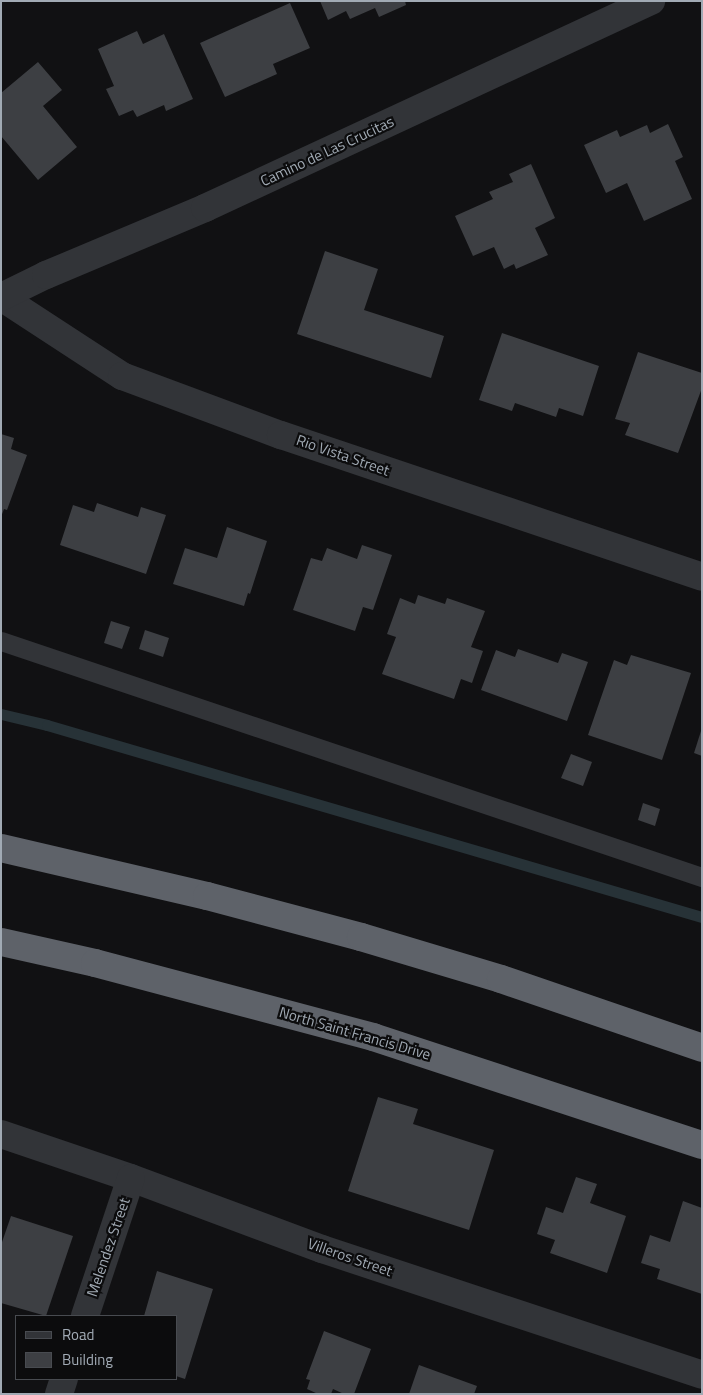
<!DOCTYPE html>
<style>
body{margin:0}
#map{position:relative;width:703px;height:1395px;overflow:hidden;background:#111113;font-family:"Titillium Web",sans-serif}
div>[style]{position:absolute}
.stream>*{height:11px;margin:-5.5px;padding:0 5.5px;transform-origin:5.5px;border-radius:5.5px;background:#273237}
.building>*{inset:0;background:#3d3f43}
.lane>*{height:19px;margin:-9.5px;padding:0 9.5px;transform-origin:9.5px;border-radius:9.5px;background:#323438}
.street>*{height:28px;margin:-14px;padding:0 14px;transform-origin:14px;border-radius:14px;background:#323438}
.highway>*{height:28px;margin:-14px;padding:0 14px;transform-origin:14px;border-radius:14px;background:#5e6269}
span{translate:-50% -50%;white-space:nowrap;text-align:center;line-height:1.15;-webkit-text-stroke:4.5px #0c0c0d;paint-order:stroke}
.street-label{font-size:15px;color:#a1aab4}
.frame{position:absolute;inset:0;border:2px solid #a1aab4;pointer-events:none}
.legend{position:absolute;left:15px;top:1315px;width:162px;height:65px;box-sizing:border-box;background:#0c0c0d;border:1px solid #484b50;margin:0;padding:6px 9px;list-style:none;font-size:15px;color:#a1aab4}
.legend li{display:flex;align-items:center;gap:10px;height:25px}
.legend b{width:25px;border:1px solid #484b50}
</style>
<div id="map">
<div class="stream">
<i style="left:1px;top:714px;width:47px;rotate:13.4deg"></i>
<i style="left:47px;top:725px;width:683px;rotate:16.34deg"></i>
</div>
<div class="building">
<i style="clip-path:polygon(320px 1px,405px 1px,406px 5px,379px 17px,375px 8px,350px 19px,346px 11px,328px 20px)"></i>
<i style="clip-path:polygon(290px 3px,310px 48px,273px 64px,277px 74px,225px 97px,200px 43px)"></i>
<i style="clip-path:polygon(137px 31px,143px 44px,164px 34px,193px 99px,166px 111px,164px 105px,137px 117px,133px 110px,119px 116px,106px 89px,114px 86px,98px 49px)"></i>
<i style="clip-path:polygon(38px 62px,62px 90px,43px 106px,77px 147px,38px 180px,1px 136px,1px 93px)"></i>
<i style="clip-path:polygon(668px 124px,683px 157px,675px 161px,692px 199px,644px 221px,627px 183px,606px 193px,584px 145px,617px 130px,620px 137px,647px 125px,650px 133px)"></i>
<i style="clip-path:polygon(531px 164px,555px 218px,535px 228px,548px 255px,516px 269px,514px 264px,504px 269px,494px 247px,473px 256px,455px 216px,493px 199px,489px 192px,513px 182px,509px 174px)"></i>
<i style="clip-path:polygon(325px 251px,378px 269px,364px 310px,444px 336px,431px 378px,297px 334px)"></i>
<i style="clip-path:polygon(502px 333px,599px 366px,583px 416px,559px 408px,556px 417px,515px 403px,512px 411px,479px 400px)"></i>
<i style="clip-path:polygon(638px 352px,702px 373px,702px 388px,678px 453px,625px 435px,630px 423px,615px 419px)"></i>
<i style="clip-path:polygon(1px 434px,14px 438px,11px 449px,27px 455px,7px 510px,4px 509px,1px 517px)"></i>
<i style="clip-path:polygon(97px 503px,138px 517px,141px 507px,166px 515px,146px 574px,60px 545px,73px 505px,94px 512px)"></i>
<i style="clip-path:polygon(227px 527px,267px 541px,250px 594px,248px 593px,244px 606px,173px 584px,185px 548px,217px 558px)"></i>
<i style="clip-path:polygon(362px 545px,392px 555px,373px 610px,363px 607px,355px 631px,293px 610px,311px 558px,322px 561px,327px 548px,357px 559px)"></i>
<i style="clip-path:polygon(418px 595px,445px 604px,447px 598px,485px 611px,471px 647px,483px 651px,472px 683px,461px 679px,454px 699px,382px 674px,396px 637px,387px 634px,400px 598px,415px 604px)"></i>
<i style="clip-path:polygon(111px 621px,130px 627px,122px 649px,104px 643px)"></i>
<i style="clip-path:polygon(145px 630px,169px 638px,163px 657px,139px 649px)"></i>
<i style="clip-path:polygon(518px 649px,558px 663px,562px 653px,588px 662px,567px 721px,481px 690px,496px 650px,515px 657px)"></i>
<i style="clip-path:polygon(631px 655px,691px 673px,662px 760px,588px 735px,614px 660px,627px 665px)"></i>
<i style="clip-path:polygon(701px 731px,702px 731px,702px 756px,694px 753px)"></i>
<i style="clip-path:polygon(571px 754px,592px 762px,583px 786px,561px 778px)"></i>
<i style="clip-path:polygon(643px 803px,660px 809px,655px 826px,638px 820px)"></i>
<i style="clip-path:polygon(378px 1097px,418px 1109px,413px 1124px,494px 1150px,469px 1230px,348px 1191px)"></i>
<i style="clip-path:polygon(576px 1177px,597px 1184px,590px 1203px,626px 1216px,607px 1273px,550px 1253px,555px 1240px,537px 1234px,546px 1207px,563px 1213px)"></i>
<i style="clip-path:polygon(683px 1201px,702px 1208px,702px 1294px,657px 1279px,660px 1269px,641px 1263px,650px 1235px,670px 1242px)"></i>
<i style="clip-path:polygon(11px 1216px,73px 1236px,46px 1316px,1px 1303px,1px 1245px)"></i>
<i style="clip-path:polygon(157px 1271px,213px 1289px,185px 1379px,176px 1376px,176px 1316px,144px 1316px)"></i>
<i style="clip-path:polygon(324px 1331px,371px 1349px,354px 1394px,344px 1394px,333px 1389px,331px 1394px,318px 1394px,307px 1389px,310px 1380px,306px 1379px)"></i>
<i style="clip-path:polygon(419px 1365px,477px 1386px,474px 1394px,409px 1394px)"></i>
</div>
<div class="lane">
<i style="left:1px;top:641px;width:740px;rotate:18.61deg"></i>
</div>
<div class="street">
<i style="left:1px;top:297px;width:145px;rotate:33.1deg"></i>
<i style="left:122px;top:376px;width:170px;rotate:20.4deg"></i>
<i style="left:281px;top:435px;width:444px;rotate:18.6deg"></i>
<i style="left:1px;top:297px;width:50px;rotate:-26.1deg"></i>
<i style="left:46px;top:275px;width:173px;rotate:-22.8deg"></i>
<i style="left:205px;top:208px;width:492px;rotate:-24.9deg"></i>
<i style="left:1px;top:1134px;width:137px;rotate:18.7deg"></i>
<i style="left:131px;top:1178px;width:204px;rotate:20.4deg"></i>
<i style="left:322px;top:1249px;width:400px;rotate:18.3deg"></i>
<i style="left:85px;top:1316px;width:145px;rotate:-71.6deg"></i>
<i style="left:59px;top:1394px;width:16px;rotate:-72deg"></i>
</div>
<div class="highway">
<i style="left:1px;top:848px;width:212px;rotate:13.1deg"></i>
<i style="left:207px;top:896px;width:159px;rotate:14.9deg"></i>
<i style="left:361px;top:937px;width:146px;rotate:16.7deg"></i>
<i style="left:501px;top:979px;width:213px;rotate:18.9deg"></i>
<i style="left:1px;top:942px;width:96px;rotate:12.6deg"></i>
<i style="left:95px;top:963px;width:288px;rotate:14.9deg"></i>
<i style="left:373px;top:1037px;width:346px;rotate:18.2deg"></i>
</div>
<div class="street-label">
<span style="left:327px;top:151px;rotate:-25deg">Camino de Las Crucitas</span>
<span style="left:343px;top:455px;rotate:19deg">Rio Vista Street</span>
<span style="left:355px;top:1033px;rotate:16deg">North Saint Francis Drive</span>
<span style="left:108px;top:1247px;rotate:-71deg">Melendez Street</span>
<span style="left:350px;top:1257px;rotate:19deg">Villeros Street</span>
</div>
<div class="frame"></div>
<ul class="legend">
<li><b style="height:6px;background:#323438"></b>Road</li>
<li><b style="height:14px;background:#3d3f43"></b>Building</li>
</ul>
</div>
